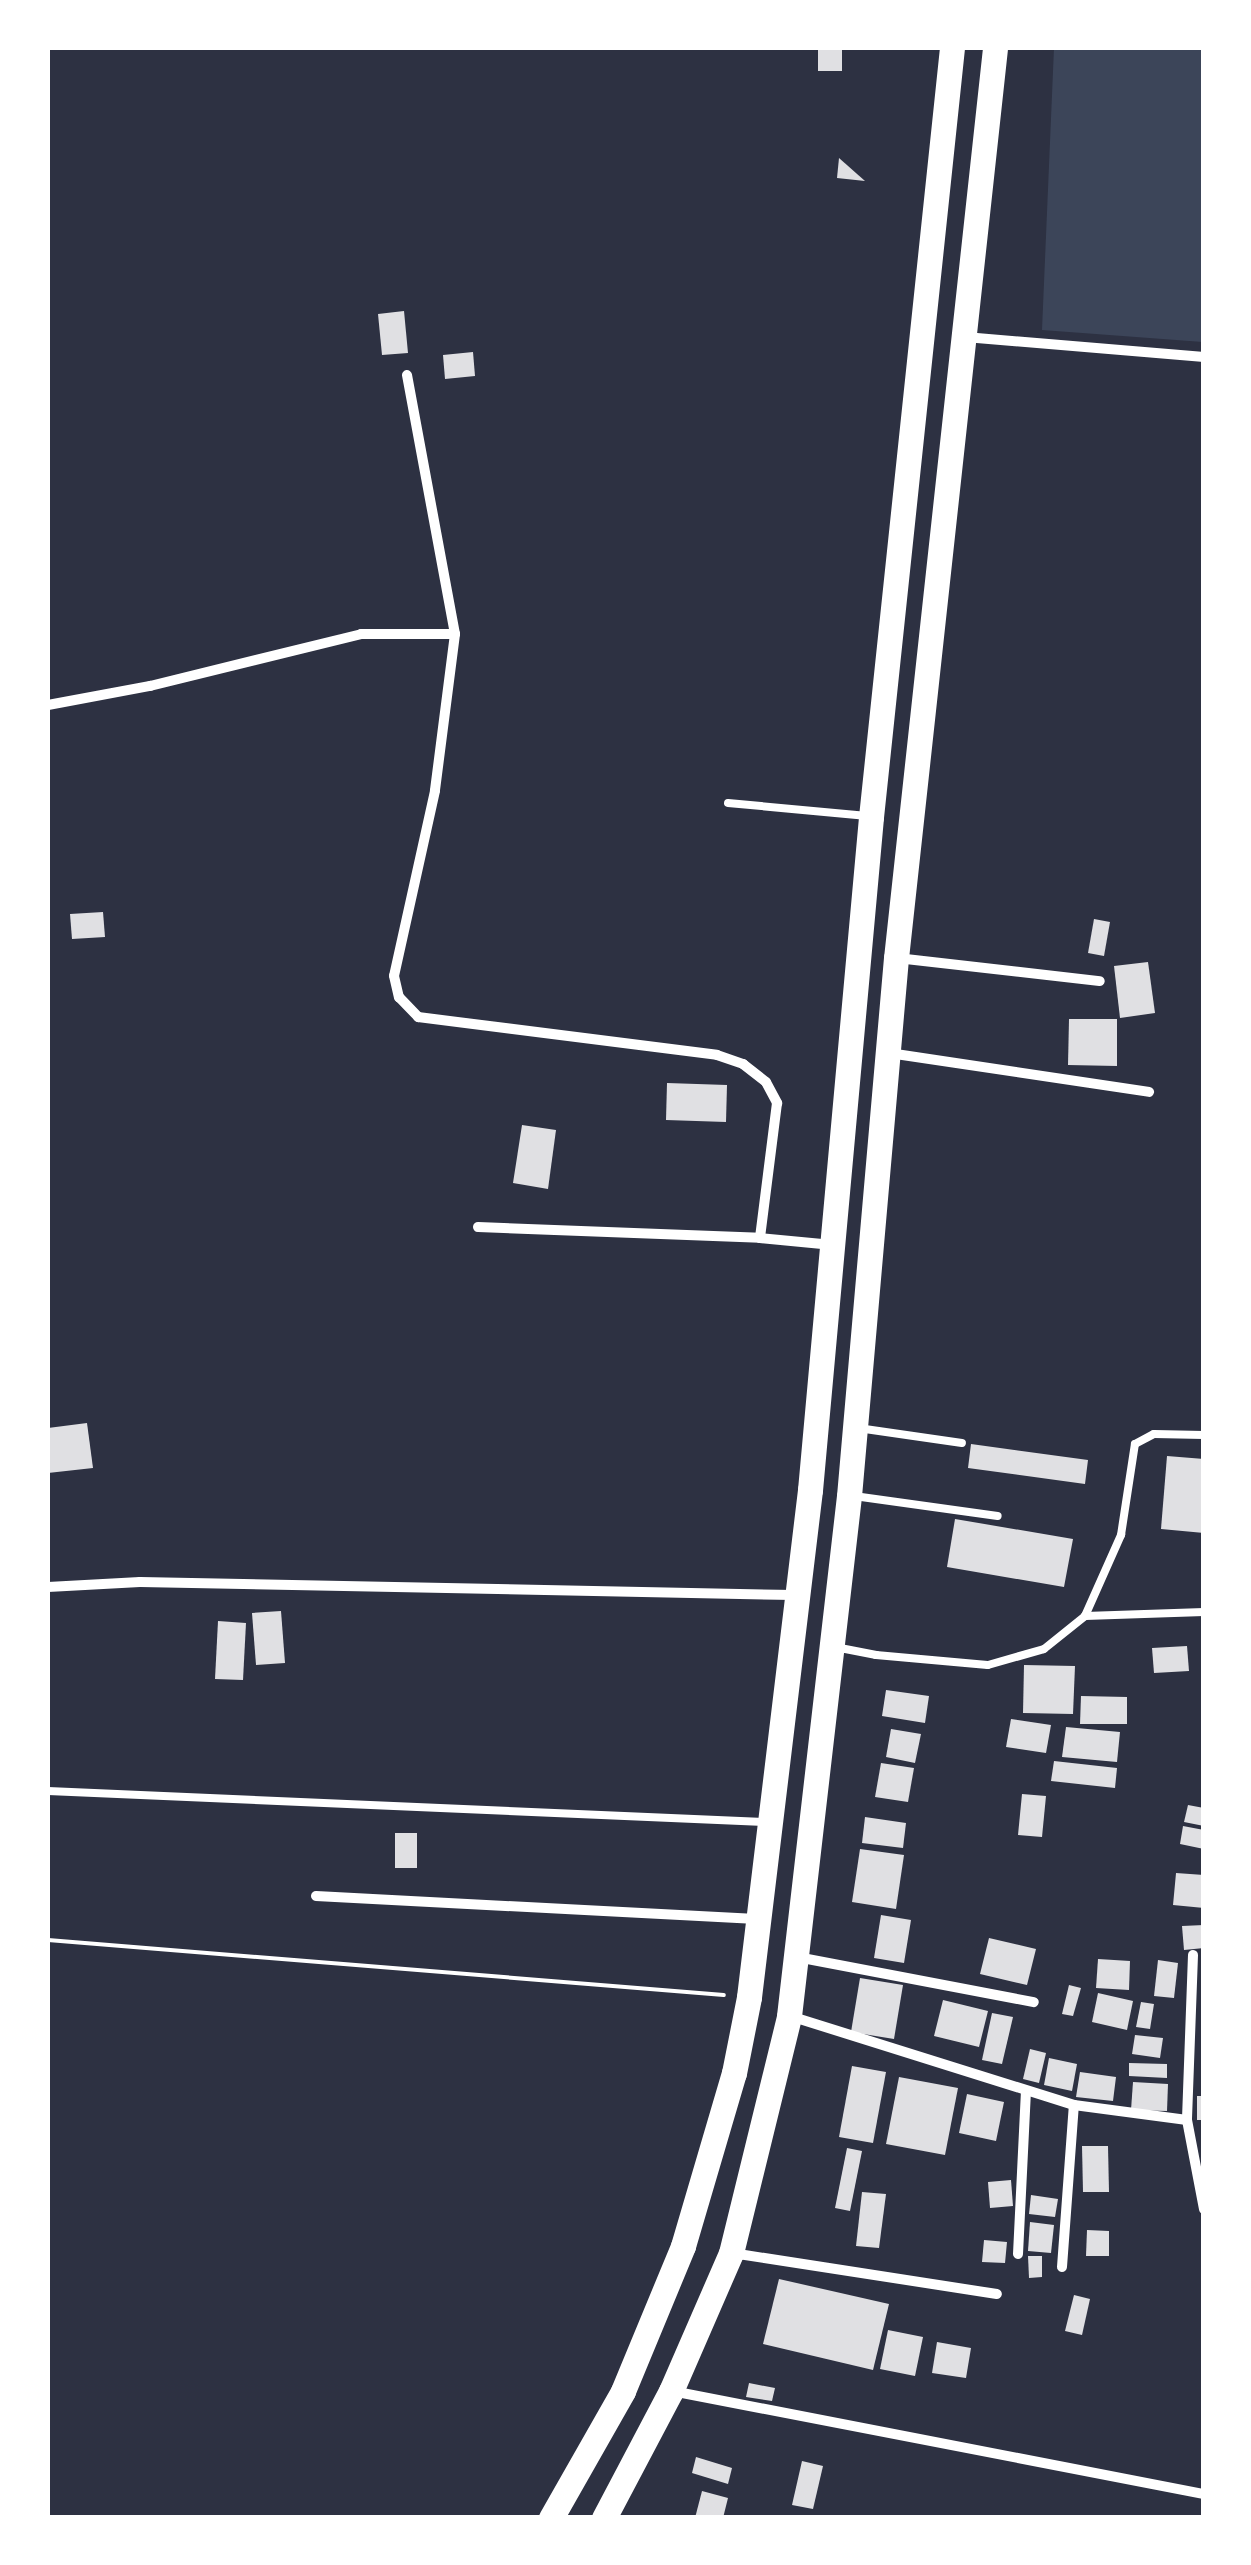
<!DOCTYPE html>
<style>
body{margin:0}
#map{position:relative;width:1251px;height:2565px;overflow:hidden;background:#2d3142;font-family:"Work Sans",sans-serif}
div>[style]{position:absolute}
.green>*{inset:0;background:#3c4559}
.building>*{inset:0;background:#e0e0e3}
.path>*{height:4px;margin:-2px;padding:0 2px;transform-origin:2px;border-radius:2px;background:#fff}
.service>*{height:8px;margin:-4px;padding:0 4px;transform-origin:4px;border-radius:4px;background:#fff}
.minor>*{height:10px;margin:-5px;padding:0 5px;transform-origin:5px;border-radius:5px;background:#fff}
.trunk>*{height:25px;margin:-12.5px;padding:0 12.5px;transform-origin:12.5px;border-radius:12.5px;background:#fff}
span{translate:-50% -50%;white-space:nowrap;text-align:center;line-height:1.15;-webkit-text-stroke:10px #fff;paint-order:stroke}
.frame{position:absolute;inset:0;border:50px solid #fff;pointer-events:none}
</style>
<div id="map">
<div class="green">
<i style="clip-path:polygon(1054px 48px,1203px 48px,1203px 342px,1042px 330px)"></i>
</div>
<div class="building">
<i style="clip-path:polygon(818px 49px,842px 49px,842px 71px,818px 71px)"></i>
<i style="clip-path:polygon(839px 158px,865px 181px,837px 178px)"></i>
<i style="clip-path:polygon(404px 311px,408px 353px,382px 355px,378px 314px)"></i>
<i style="clip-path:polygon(473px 352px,475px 376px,445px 379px,443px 355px)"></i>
<i style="clip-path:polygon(103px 912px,105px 937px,72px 939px,70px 914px)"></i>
<i style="clip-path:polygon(1094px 919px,1110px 922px,1104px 956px,1088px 953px)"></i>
<i style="clip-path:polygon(1148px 962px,1155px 1013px,1120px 1018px,1114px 966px)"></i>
<i style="clip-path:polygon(1069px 1019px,1117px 1019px,1117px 1066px,1068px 1065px)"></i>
<i style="clip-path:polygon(667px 1083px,727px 1085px,726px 1122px,666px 1120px)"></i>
<i style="clip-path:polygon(522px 1125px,556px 1130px,548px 1189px,513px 1183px)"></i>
<i style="clip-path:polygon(87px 1423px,93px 1468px,48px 1473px,48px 1428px)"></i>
<i style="clip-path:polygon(971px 1444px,1088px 1460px,1085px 1484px,968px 1468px)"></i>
<i style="clip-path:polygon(1167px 1456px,1204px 1459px,1204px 1533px,1161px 1529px)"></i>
<i style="clip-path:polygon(955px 1519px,1073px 1539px,1064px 1587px,947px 1567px)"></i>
<i style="clip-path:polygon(281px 1611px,285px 1663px,256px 1665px,252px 1613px)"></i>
<i style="clip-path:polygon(218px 1621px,246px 1623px,243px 1680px,215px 1679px)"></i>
<i style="clip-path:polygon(1187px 1646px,1189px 1671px,1154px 1673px,1152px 1648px)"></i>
<i style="clip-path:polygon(1024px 1665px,1075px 1666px,1073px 1714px,1023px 1713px)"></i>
<i style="clip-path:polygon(886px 1690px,929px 1696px,925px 1723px,882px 1716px)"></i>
<i style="clip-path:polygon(1081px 1696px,1127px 1697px,1127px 1724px,1080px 1724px)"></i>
<i style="clip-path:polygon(1011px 1719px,1051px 1725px,1046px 1753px,1006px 1747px)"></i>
<i style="clip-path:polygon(1066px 1727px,1120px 1732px,1117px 1762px,1062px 1757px)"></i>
<i style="clip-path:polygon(891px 1729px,921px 1734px,915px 1763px,886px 1757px)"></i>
<i style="clip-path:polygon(1054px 1761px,1117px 1768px,1115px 1788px,1051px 1781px)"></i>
<i style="clip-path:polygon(881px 1763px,914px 1768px,908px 1802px,875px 1797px)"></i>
<i style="clip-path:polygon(1022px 1794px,1046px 1796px,1042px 1837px,1018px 1835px)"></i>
<i style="clip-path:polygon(1188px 1805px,1204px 1808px,1204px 1826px,1184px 1822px)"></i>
<i style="clip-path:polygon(865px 1817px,906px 1823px,903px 1848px,862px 1843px)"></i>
<i style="clip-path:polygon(1183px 1826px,1204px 1830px,1204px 1849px,1180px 1844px)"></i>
<i style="clip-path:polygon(395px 1833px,417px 1833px,417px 1868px,395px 1868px)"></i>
<i style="clip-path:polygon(860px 1849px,904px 1855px,896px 1909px,852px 1902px)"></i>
<i style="clip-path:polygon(1176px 1873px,1204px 1875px,1204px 1908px,1173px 1905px)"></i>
<i style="clip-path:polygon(881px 1915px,911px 1920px,904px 1963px,874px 1958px)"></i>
<i style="clip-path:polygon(1204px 1925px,1204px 1948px,1184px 1950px,1182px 1926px)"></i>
<i style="clip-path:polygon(989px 1938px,1036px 1949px,1027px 1985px,980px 1974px)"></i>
<i style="clip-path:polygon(1098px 1959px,1130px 1961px,1129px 1990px,1096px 1988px)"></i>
<i style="clip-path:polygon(1158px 1960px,1178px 1963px,1174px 1998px,1154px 1996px)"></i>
<i style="clip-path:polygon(860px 1978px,903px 1985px,894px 2039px,851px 2032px)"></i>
<i style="clip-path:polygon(1069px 1985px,1081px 1988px,1073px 2016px,1062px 2014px)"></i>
<i style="clip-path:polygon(1098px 1993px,1133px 2001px,1127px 2030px,1092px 2022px)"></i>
<i style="clip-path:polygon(943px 2000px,988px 2011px,979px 2047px,934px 2036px)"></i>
<i style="clip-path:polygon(1141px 2002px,1154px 2004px,1150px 2029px,1136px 2027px)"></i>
<i style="clip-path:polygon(992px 2013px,1013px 2017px,1002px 2064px,982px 2060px)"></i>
<i style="clip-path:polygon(1135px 2035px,1163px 2038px,1160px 2058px,1132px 2054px)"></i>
<i style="clip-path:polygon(1030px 2049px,1046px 2053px,1039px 2083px,1023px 2079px)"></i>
<i style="clip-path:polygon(1049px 2058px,1077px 2064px,1072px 2091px,1044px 2085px)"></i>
<i style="clip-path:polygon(1129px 2063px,1167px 2064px,1167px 2078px,1129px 2076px)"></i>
<i style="clip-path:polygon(852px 2066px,886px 2072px,873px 2143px,839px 2137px)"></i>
<i style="clip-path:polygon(1080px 2072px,1116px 2077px,1113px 2101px,1076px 2097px)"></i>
<i style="clip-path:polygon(899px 2077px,958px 2088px,945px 2155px,886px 2144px)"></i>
<i style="clip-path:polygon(1133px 2082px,1168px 2084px,1167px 2111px,1131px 2110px)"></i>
<i style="clip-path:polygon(967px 2094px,1004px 2102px,996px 2141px,959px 2133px)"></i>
<i style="clip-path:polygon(1197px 2096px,1204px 2096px,1204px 2120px,1197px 2120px)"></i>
<i style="clip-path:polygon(1082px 2146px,1108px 2146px,1109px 2192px,1083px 2192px)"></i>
<i style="clip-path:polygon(847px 2148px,862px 2151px,850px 2211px,835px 2208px)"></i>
<i style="clip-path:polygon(1011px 2180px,1013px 2206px,990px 2208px,988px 2182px)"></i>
<i style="clip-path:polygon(862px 2192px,886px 2194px,879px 2248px,856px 2246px)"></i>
<i style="clip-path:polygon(1031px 2195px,1058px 2199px,1055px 2217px,1029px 2214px)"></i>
<i style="clip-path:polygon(1030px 2222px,1054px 2225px,1051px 2253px,1028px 2251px)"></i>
<i style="clip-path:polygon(1087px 2230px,1109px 2231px,1109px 2256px,1086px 2256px)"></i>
<i style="clip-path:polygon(984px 2240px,1007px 2242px,1005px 2263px,982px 2262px)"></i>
<i style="clip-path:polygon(1028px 2256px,1042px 2256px,1042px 2277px,1029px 2278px)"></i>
<i style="clip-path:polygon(779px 2279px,889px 2304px,873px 2370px,763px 2344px)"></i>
<i style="clip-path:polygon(1074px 2295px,1090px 2299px,1082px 2335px,1065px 2331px)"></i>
<i style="clip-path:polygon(888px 2330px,923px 2337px,915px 2376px,880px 2369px)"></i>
<i style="clip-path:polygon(937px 2342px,971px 2348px,966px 2378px,932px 2373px)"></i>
<i style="clip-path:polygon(749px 2383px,775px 2388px,772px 2401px,746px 2397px)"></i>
<i style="clip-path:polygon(696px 2457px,732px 2468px,728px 2484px,692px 2473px)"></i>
<i style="clip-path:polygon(802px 2461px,823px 2466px,813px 2509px,792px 2505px)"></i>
<i style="clip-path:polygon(702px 2491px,728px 2498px,723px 2518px,695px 2518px)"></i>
</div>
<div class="path">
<i style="left:48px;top:1940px;width:678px;rotate:4.65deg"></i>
</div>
<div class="service">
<i style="left:728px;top:803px;width:140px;rotate:5.3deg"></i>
<i style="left:858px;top:1428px;width:105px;rotate:8.2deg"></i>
<i style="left:854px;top:1496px;width:145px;rotate:7.9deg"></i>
<i style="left:1085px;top:1616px;width:119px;rotate:-1.9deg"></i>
<i style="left:835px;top:1647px;width:42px;rotate:11deg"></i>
<i style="left:876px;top:1655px;width:112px;rotate:5.1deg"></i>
<i style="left:988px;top:1665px;width:58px;rotate:-15.9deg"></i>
<i style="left:1044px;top:1649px;width:53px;rotate:-38.8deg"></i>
<i style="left:1085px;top:1616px;width:89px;rotate:-66deg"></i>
<i style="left:1121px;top:1535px;width:92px;rotate:-81.3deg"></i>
<i style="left:1135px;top:1444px;width:21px;rotate:-28deg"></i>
<i style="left:1154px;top:1434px;width:50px;rotate:1.1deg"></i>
<i style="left:48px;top:1791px;width:718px;rotate:2.48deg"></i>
</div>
<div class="minor">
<i style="left:965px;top:337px;width:240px;rotate:4.8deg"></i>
<i style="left:407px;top:375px;width:263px;rotate:79.5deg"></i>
<i style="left:48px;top:705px;width:104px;rotate:-10.6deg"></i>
<i style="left:150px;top:686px;width:217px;rotate:-13.8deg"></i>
<i style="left:361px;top:634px;width:94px"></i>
<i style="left:455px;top:634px;width:158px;rotate:97.3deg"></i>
<i style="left:435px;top:791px;width:189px;rotate:102.5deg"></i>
<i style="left:394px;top:976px;width:22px;rotate:77deg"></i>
<i style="left:399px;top:997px;width:28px;rotate:46deg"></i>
<i style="left:418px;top:1017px;width:301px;rotate:7.2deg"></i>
<i style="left:717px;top:1055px;width:28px;rotate:19deg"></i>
<i style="left:743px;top:1064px;width:29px;rotate:38deg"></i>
<i style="left:766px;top:1082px;width:24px;rotate:62deg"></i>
<i style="left:777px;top:1103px;width:136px;rotate:97.2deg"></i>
<i style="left:760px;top:1238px;width:73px;rotate:5.5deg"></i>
<i style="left:897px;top:958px;width:204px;rotate:6.5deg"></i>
<i style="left:889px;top:1053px;width:263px;rotate:8.5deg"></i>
<i style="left:478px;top:1227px;width:282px;rotate:2.2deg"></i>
<i style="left:48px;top:1587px;width:92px;rotate:-3.1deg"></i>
<i style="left:140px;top:1582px;width:654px;rotate:1.14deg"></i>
<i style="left:316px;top:1896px;width:441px;rotate:3deg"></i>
<i style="left:1193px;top:1955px;width:165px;rotate:92.1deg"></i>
<i style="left:1187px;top:2120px;width:91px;rotate:79.2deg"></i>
<i style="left:797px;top:1957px;width:241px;rotate:10.8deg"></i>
<i style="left:790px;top:2016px;width:298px;rotate:17.4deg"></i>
<i style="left:1074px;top:2105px;width:114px;rotate:7.6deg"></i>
<i style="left:732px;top:2253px;width:268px;rotate:8.8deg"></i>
<i style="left:1018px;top:2254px;width:162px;rotate:-87.2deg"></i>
<i style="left:1062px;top:2267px;width:162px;rotate:-85.8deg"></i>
<i style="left:672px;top:2391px;width:542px;rotate:10.96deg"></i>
</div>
<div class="trunk">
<i style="left:551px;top:2518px;width:146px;rotate:-60.4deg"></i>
<i style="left:623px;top:2391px;width:157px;rotate:-67.5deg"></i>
<i style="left:683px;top:2246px;width:180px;rotate:-73.6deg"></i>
<i style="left:734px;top:2073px;width:77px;rotate:-78.8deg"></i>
<i style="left:749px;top:1997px;width:511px;rotate:-83.14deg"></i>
<i style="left:810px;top:1490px;width:676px;rotate:-84.82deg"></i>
<i style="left:871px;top:817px;width:773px;rotate:-83.99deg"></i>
<i style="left:604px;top:2518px;width:144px;rotate:-62.2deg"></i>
<i style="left:671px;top:2391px;width:150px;rotate:-66.5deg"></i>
<i style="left:731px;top:2253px;width:244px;rotate:-76.2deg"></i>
<i style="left:789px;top:2016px;width:523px;rotate:-83.42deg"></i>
<i style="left:849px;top:1496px;width:540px;rotate:-85.01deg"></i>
<i style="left:896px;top:958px;width:915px;rotate:-83.79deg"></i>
</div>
<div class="frame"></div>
</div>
